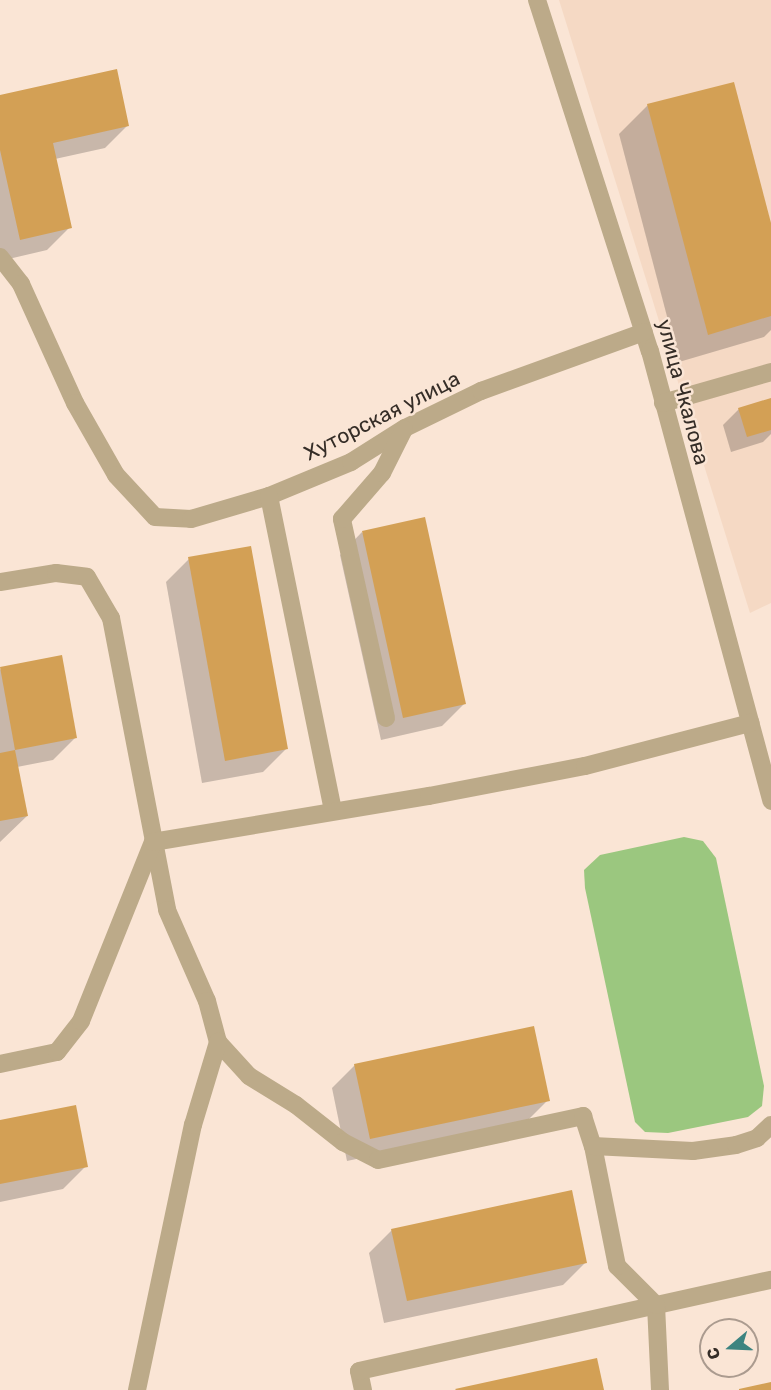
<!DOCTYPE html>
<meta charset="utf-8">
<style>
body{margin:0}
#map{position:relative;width:771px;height:1390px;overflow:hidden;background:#fae5d5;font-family:Rubik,sans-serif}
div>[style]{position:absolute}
.built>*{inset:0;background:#f5d9c4}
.green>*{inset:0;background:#9bc77f}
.shadow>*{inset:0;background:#0003}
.building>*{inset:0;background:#d3a055}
.minor>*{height:18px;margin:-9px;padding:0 9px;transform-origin:9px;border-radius:9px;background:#bcaa89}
span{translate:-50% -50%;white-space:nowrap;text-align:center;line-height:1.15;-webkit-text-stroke:5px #fae5d5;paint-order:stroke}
.street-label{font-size:21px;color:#352d27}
.north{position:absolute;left:699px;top:1318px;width:60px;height:60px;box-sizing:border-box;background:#fae5d5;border:2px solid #ab9b8f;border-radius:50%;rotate:251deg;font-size:16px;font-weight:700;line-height:24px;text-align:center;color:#352d27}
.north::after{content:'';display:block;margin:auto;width:21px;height:27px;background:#3d8480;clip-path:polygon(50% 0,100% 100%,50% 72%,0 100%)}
</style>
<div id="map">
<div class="built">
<i style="clip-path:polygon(559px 0,771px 0,771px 603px,750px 613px)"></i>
</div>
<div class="green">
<i style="clip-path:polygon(684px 837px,703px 841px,716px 858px,764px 1086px,762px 1106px,748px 1117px,668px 1133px,645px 1132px,635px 1122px,585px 888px,584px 870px,600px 855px)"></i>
</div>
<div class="shadow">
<i style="clip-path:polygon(0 97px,128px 125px,105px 148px,55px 159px,70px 227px,47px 250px,0 261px)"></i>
<i style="clip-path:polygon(648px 105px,771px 229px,771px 330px,764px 337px,679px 362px,619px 134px)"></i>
<i style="clip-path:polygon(771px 399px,771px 434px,763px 442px,731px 452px,723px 425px,739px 409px)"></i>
<i style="clip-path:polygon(362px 532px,465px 703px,442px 726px,381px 740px,340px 555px)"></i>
<i style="clip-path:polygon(189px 559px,286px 749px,263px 772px,202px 783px,166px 582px)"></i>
<i style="clip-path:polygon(0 669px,76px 737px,53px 760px,17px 767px,27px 816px,0 842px)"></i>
<i style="clip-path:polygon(355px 1065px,548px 1100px,525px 1123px,347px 1161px,332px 1088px)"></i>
<i style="clip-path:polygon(0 1121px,86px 1166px,63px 1189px,0 1202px)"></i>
<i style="clip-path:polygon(392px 1230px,586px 1262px,563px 1285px,384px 1323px,369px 1253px)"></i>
</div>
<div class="building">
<i style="clip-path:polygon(117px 69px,129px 126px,53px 143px,72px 228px,20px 240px,0 150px,0 95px)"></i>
<i style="clip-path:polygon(734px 82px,771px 223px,771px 316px,708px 335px,647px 104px)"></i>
<i style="clip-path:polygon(771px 398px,771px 430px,747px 437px,738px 408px)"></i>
<i style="clip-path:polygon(425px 517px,466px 704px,403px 718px,362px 531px)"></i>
<i style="clip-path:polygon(251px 546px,288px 749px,225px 761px,188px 557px)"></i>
<i style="clip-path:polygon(62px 655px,77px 738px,15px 750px,0 667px)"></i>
<i style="clip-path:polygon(15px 750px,28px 816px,0 821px,0 753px)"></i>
<i style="clip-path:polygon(534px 1026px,550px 1101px,370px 1139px,354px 1064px)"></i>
<i style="clip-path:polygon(76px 1105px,88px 1167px,0 1184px,0 1120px)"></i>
<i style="clip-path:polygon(572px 1190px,587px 1263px,407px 1301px,391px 1229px)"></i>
<i style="clip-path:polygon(597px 1358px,604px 1390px,456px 1390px,455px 1389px)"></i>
<i style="clip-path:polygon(771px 1382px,771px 1390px,739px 1390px,739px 1389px)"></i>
</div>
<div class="minor">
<i style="left:537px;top:0;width:369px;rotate:72.2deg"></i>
<i style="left:650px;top:351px;width:466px;rotate:74.9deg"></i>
<i style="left:0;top:257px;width:34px;rotate:52deg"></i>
<i style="left:21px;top:284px;width:131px;rotate:65.6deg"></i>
<i style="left:75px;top:403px;width:83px;rotate:60.3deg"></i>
<i style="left:116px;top:475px;width:57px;rotate:47.1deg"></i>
<i style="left:155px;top:517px;width:36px;rotate:3deg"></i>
<i style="left:191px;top:519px;width:81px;rotate:-16.4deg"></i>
<i style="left:269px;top:496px;width:89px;rotate:-22.5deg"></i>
<i style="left:351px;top:462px;width:64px;rotate:-32.2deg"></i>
<i style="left:405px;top:428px;width:85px;rotate:-26deg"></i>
<i style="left:481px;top:391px;width:173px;rotate:-19.9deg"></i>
<i style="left:663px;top:403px;width:112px;rotate:-16deg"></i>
<i style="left:269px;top:496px;width:321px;rotate:78.5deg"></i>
<i style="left:0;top:582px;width:57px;rotate:-9.1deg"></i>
<i style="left:56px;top:573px;width:31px;rotate:7deg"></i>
<i style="left:87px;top:577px;width:48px;rotate:59.7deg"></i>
<i style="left:111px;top:618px;width:297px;rotate:79.1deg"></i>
<i style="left:167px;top:910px;width:99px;rotate:66.3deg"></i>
<i style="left:207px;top:1001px;width:42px;rotate:75deg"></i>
<i style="left:218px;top:1042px;width:46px;rotate:47.6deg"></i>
<i style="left:249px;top:1076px;width:55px;rotate:31.7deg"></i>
<i style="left:296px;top:1105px;width:60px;rotate:38.2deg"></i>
<i style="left:343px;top:1142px;width:39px;rotate:27deg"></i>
<i style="left:378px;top:1160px;width:210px;rotate:-12.1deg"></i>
<i style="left:583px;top:1116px;width:32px;rotate:72deg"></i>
<i style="left:386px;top:718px;width:204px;rotate:-102.5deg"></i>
<i style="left:342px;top:519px;width:61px;rotate:-49deg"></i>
<i style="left:382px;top:473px;width:49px;rotate:-63.4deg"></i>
<i style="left:0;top:1064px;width:58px;rotate:-11.9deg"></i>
<i style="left:57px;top:1052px;width:39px;rotate:-52deg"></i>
<i style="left:81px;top:1021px;width:193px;rotate:-68.1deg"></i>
<i style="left:153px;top:842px;width:280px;rotate:-9.5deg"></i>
<i style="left:429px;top:796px;width:159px;rotate:-10.9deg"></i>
<i style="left:585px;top:766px;width:171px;rotate:-14.6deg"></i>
<i style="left:137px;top:1390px;width:271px;rotate:-78.1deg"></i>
<i style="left:193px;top:1125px;width:87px;rotate:-73.2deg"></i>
<i style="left:363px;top:1390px;width:19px;rotate:-102deg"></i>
<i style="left:359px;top:1371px;width:422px;rotate:-12.5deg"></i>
<i style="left:660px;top:1390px;width:85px;rotate:-92.7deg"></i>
<i style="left:656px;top:1305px;width:55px;rotate:-135deg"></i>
<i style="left:617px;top:1266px;width:122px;rotate:-101.3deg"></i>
<i style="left:593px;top:1146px;width:100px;rotate:2.9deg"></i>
<i style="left:693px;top:1151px;width:43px;rotate:-7.9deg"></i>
<i style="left:736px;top:1145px;width:22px;rotate:-18deg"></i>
<i style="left:757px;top:1138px;width:19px;rotate:-43deg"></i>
</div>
<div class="street-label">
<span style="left:683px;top:392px;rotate:75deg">улица Чкалова</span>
<span style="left:382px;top:416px;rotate:-27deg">Хуторская улица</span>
</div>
<div class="north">С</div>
</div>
